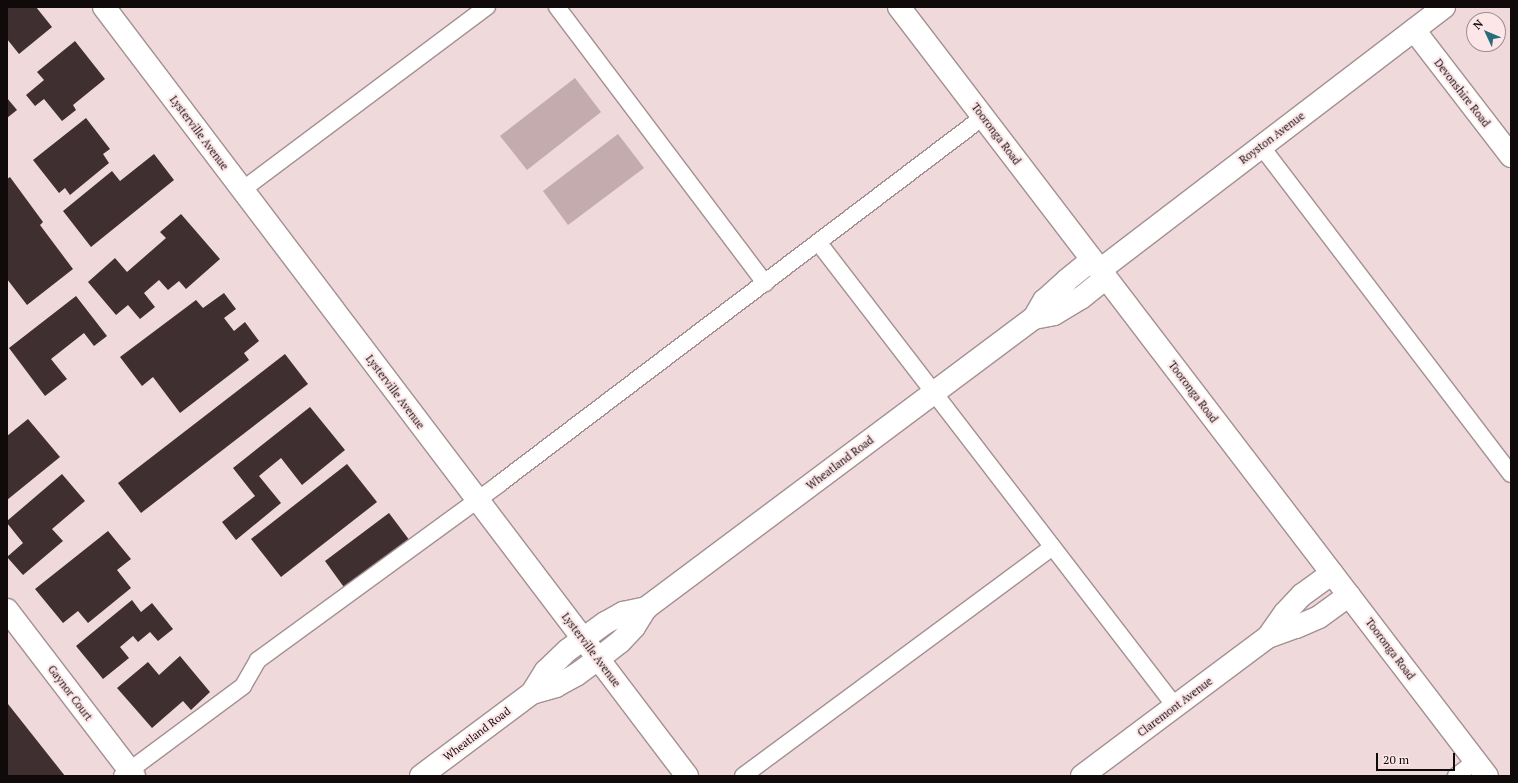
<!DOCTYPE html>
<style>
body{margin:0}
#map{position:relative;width:1518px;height:783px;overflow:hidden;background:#efd9db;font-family:"PT Serif",serif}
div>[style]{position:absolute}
.green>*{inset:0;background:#c4abad}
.building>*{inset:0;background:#3f2f31}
.roads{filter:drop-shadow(1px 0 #a49092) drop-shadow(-1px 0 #a49092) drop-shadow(0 1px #a49092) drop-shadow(0 -1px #a49092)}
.lane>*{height:16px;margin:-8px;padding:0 8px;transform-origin:8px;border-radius:8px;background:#fff}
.street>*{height:22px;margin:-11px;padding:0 11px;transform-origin:11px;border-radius:11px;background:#fff}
.secondary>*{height:22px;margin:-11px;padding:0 11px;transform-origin:11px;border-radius:11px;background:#fff}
span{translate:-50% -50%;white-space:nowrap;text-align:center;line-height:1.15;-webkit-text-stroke:4px #fce6e8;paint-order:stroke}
.street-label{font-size:11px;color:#110a0b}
.frame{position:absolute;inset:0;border:8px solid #110a0b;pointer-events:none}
.north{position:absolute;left:1466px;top:12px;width:40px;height:40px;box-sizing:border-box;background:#fce6e8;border:1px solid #9e8e90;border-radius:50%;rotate:314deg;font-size:11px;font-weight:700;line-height:16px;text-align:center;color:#110a0b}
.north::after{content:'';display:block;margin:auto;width:14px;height:18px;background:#286c7c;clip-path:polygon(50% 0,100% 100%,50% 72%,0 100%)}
.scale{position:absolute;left:1376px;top:753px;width:79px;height:18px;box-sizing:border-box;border:2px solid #110a0b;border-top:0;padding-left:5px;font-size:12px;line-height:14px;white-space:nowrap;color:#110a0b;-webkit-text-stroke:3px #fce6e8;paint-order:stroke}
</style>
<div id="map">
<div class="green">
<i style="clip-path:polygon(575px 78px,601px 112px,527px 170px,500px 136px)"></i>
<i style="clip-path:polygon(618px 134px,644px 168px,568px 225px,543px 191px)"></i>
</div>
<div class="building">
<i style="clip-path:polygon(7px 7px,36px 7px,52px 27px,19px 54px,7px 39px)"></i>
<i style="clip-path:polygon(75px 41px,105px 79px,73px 105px,76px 110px,62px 121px,44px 99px,35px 106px,26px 95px,44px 80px,37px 72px)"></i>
<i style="clip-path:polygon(7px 98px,17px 110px,7px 118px)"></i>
<i style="clip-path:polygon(86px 118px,110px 149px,103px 154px,109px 163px,70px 195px,65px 188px,59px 193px,33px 160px)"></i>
<i style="clip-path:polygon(154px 154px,174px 180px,91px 247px,63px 211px,112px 171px,120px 181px)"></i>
<i style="clip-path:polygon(10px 177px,43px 222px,40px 225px,73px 269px,27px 305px,7px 279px,7px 179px)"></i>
<i style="clip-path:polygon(181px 214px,220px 259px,186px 289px,179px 281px,168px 290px,159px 280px,144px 293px,155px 307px,140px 319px,128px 305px,116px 315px,88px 282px,115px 258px,127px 272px,166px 238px,160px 232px)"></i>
<i style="clip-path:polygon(224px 293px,236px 309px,224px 318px,234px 331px,245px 322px,259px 341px,244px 353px,249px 360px,180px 413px,153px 377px,142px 386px,120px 357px,196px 300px,203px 308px)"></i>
<i style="clip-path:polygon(76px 296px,107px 336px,94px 346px,84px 333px,51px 359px,67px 379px,45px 396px,9px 348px)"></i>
<i style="clip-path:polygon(285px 354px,308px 384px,141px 513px,118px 483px)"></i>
<i style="clip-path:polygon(310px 407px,345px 450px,302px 485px,281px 458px,259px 476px,281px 503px,236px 540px,222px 522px,255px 496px,233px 468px)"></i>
<i style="clip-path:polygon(28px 419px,60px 457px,7px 500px,7px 436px)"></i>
<i style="clip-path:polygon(347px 464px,377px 502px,281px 577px,251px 539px)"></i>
<i style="clip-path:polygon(62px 474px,85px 501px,52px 529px,63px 541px,23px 575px,7px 557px,23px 543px,7px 523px,7px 521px)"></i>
<i style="clip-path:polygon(389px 513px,410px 541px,346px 590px,325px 561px)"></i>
<i style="clip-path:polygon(108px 531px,131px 559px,117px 570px,131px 588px,88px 623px,78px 611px,63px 623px,35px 589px)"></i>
<i style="clip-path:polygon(132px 600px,141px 612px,152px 603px,173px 629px,158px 641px,150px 632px,138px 642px,133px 636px,120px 647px,129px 658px,103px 679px,76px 646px)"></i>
<i style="clip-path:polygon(180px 656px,210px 692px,191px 710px,183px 701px,152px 728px,117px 688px,148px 662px,159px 675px)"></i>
<i style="clip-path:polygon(8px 704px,65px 776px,7px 776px)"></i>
</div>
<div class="roads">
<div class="lane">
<i style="left:557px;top:7px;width:346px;rotate:53deg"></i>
<i style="left:1261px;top:146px;width:412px;rotate:52.7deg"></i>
<i style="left:242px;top:190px;width:306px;rotate:-36.8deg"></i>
<i style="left:818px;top:242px;width:585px;rotate:52.43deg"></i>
<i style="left:122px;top:776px;width:151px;rotate:-36.6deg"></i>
<i style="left:243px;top:686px;width:30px;rotate:-60deg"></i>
<i style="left:258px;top:660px;width:298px;rotate:-36.1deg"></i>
<i style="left:499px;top:484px;width:607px;rotate:-37.17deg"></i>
<i style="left:743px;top:776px;width:385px;rotate:-36.5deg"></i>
<i style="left:1456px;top:776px;width:25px;rotate:-37deg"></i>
</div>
<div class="street">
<i style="left:104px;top:7px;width:965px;rotate:52.83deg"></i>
<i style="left:1414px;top:30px;width:159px;rotate:52.4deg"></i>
<i style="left:1100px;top:270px;width:433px;rotate:-37.4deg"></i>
<i style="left:1034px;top:318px;width:20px;rotate:-11deg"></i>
<i style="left:1054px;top:314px;width:31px;rotate:-31deg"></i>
<i style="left:1081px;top:298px;width:32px;rotate:-39deg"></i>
<i style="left:7px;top:610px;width:209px;rotate:52.6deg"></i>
<i style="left:1268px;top:637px;width:29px;rotate:-55deg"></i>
<i style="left:1285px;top:613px;width:25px;rotate:-47deg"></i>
<i style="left:1302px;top:595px;width:37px;rotate:-36deg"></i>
<i style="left:532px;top:693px;width:26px;rotate:-58deg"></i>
<i style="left:546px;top:671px;width:30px;rotate:-44deg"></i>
<i style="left:568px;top:650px;width:46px;rotate:-36.1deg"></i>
<i style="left:605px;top:623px;width:21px;rotate:-29deg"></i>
<i style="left:623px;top:613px;width:24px;rotate:-12deg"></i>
<i style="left:421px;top:776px;width:139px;rotate:-36.8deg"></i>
<i style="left:532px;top:693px;width:25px;rotate:-16deg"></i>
<i style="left:556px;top:686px;width:23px;rotate:-29deg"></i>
<i style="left:576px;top:675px;width:27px;rotate:-36deg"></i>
<i style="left:598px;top:659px;width:28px;rotate:-38deg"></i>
<i style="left:620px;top:642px;width:21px;rotate:-47deg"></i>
<i style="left:634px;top:627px;width:22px;rotate:-58deg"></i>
<i style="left:646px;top:608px;width:484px;rotate:-36.8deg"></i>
<i style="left:1034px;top:318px;width:20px;rotate:-60deg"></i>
<i style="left:1044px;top:301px;width:31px;rotate:-42deg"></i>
<i style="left:1067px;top:280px;width:32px;rotate:-39deg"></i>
<i style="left:1082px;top:776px;width:232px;rotate:-36.8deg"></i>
<i style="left:1268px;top:637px;width:30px;rotate:-20deg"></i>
<i style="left:1296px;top:627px;width:25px;rotate:-23deg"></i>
<i style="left:1319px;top:617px;width:37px;rotate:-36deg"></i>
</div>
<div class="secondary">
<i style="left:899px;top:7px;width:968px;rotate:52.6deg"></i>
</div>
</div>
<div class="street-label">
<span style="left:1462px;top:93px;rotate:52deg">Devonshire Road</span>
<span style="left:199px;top:133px;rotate:53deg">Lysterville Avenue</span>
<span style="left:996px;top:134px;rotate:53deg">Tooronga Road</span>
<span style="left:1272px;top:138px;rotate:-37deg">Royston Avenue</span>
<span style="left:395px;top:392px;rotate:53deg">Lysterville Avenue</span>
<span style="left:1193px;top:392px;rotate:53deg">Tooronga Road</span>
<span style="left:840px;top:463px;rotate:-37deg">Wheatland Road</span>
<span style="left:1390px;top:649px;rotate:53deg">Tooronga Road</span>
<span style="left:591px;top:650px;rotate:53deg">Lysterville Avenue</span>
<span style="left:70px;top:693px;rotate:53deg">Gaynor Court</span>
<span style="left:1175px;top:707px;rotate:-37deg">Claremont Avenue</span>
<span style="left:477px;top:734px;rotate:-37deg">Wheatland Road</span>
</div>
<div class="frame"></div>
<div class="north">N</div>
<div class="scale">20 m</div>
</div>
